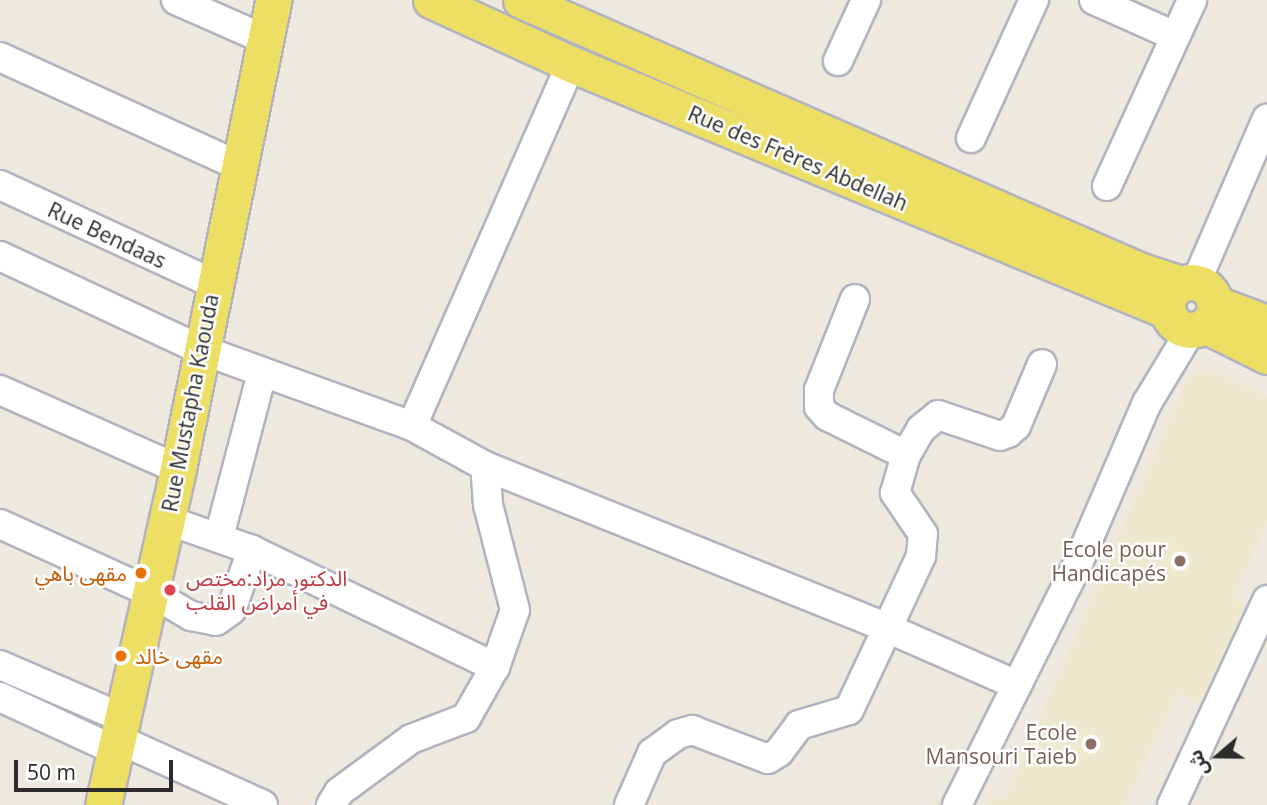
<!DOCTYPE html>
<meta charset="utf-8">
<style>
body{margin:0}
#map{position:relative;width:1267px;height:805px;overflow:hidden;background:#ede9df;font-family:"Open Sans","Noto Sans Arabic",sans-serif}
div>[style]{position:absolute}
.education>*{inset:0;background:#eee8cf}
.roads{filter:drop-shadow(2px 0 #b2b3bf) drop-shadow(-2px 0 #b2b3bf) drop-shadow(0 2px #b2b3bf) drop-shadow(0 -2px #b2b3bf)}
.minor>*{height:28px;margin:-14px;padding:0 14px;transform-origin:14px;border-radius:14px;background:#fff}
.major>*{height:35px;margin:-17.5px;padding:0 17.5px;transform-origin:17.5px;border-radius:17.5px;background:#edde64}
.major>.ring{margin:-17.5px;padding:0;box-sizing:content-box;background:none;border:35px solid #edde64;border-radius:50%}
.dots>*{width:19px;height:19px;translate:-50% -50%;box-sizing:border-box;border:4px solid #fff;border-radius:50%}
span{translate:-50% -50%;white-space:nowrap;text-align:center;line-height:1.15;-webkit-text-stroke:5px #fff;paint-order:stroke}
.street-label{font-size:21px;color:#2c2c2c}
.education-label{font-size:21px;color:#785e54}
.right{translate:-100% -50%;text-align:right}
.food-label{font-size:21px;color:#c56008}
.left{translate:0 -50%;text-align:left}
.health-label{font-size:21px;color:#be3a42}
.north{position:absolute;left:1183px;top:721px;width:70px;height:70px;-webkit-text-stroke:5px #fff;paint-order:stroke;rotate:250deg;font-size:19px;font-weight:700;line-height:28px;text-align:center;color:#2c2c2c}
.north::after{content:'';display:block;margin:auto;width:24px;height:32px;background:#2c2c2c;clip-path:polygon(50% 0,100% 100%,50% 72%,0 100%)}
.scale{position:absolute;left:14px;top:760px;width:159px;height:32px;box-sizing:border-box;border:4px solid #2c2c2c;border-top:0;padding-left:9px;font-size:21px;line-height:24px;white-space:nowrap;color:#2c2c2c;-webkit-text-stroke:5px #fff;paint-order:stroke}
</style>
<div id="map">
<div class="education">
<i style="clip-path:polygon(1200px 371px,1213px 371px,1267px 396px,1267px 524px,1233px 598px,1245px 605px,1200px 704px,1177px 693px,1125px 805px,986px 805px,990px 796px,1005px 799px,1187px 380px)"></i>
</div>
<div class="roads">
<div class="minor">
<i style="left:176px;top:0;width:96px;rotate:23.9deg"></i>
<i style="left:1094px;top:0;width:89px;rotate:24deg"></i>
<i style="left:0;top:57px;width:263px;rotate:24.5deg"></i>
<i style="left:838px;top:61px;width:67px;rotate:-65.3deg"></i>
<i style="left:971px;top:138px;width:152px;rotate:-65.5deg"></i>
<i style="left:0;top:185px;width:236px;rotate:24.8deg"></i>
<i style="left:1107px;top:186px;width:205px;rotate:-65.4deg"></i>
<i style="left:0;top:256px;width:223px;rotate:25deg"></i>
<i style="left:202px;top:350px;width:223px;rotate:19.9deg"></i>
<i style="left:412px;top:426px;width:83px;rotate:28.7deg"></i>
<i style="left:485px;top:466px;width:433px;rotate:21.9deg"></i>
<i style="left:887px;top:628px;width:142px;rotate:23.7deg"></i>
<i style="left:1196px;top:282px;width:178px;rotate:-66.5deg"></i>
<i style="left:855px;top:299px;width:98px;rotate:111.6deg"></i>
<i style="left:819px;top:390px;width:17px;rotate:90deg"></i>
<i style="left:819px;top:407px;width:12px;rotate:48deg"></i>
<i style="left:827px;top:416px;width:88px;rotate:26.3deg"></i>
<i style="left:0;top:390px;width:195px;rotate:23.9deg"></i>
<i style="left:412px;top:426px;width:395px;rotate:-66.3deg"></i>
<i style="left:167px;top:520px;width:90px;rotate:19.4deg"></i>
<i style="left:252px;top:550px;width:270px;rotate:25.7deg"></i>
<i style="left:0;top:524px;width:165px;rotate:24.4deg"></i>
<i style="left:150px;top:592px;width:48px;rotate:30.3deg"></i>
<i style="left:191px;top:616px;width:25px;rotate:11deg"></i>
<i style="left:216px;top:621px;width:19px;rotate:-36deg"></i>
<i style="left:231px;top:610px;width:64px;rotate:-70.7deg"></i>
<i style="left:219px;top:537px;width:170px;rotate:-75.3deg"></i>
<i style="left:0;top:665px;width:136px;rotate:23.4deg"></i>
<i style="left:0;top:697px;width:129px;rotate:24.8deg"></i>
<i style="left:120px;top:740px;width:157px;rotate:24.4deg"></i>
<i style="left:331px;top:805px;width:15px;rotate:-58deg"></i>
<i style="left:339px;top:792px;width:89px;rotate:-36.4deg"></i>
<i style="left:411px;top:739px;width:59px;rotate:-20.9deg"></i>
<i style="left:466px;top:718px;width:59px;rotate:-60.4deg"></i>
<i style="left:495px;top:667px;width:60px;rotate:-70.7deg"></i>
<i style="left:515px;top:610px;width:108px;rotate:-104.4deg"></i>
<i style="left:488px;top:505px;width:39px;rotate:-94deg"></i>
<i style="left:629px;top:805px;width:57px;rotate:-66.1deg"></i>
<i style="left:652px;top:753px;width:32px;rotate:-36deg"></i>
<i style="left:678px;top:734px;width:15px;rotate:-16deg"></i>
<i style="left:692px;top:730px;width:81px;rotate:20.9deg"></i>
<i style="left:768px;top:759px;width:13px;rotate:-32deg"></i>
<i style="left:779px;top:752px;width:34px;rotate:-53deg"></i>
<i style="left:799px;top:725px;width:52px;rotate:-16.7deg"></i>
<i style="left:849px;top:710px;width:170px;rotate:-64.9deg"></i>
<i style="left:921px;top:556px;width:22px;rotate:-85deg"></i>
<i style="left:923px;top:534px;width:50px;rotate:-124.3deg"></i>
<i style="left:895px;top:493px;width:40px;rotate:-74deg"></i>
<i style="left:906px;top:455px;width:30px;rotate:-60deg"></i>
<i style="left:921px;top:429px;width:22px;rotate:-39deg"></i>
<i style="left:938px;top:415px;width:65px;rotate:18.7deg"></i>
<i style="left:1000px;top:436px;width:9px;rotate:-21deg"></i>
<i style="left:1008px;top:433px;width:11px;rotate:-41deg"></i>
<i style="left:1016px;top:426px;width:67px;rotate:-67.2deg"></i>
<i style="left:957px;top:805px;width:271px;rotate:-63.4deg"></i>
<i style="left:1078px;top:563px;width:174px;rotate:-66.7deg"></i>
<i style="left:1147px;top:403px;width:85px;rotate:-58.9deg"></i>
<i style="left:1172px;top:805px;width:226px;rotate:-65.1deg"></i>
</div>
<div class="major">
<i style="left:431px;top:0;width:154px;rotate:24.6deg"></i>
<i style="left:571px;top:64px;width:646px;rotate:22.48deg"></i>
<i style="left:521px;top:0;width:677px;rotate:23.61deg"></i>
<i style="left:1141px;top:271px;width:42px;rotate:18deg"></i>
<i class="ring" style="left:1167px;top:282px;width:13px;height:13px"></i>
<i style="left:1214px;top:303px;width:57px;rotate:20.7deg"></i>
<i style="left:1205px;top:325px;width:69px;rotate:26.6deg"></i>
<i style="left:103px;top:805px;width:344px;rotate:-77.4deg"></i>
<i style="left:178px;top:469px;width:479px;rotate:-78.5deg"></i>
</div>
</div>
<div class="dots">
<i style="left:1180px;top:561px;background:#8d6e63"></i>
<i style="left:141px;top:573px;background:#e8710a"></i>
<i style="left:170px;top:590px;background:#e0444e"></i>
<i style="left:121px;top:656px;background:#e8710a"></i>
<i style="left:1091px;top:744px;background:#8d6e63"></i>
</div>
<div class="street-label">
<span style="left:798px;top:158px;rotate:23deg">Rue des Frères Abdellah</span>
<span style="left:107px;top:235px;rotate:25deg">Rue Bendaas</span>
<span style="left:190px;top:403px;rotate:-79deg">Rue Mustapha Kaouda</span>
</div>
<div class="education-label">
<span class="right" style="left:1166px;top:561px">Ecole pour<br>Handicapés</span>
<span class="right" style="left:1077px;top:744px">Ecole<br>Mansouri Taieb</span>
</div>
<div class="food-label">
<span class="right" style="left:127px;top:573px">مقهى باهي</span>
<span class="left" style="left:135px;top:656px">مقهى خالد</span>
</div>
<div class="health-label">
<span class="left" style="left:186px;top:590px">الدكتور مراد:مختص<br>في أمراض القلب</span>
</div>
<div class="north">ش</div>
<div class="scale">50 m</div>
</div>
